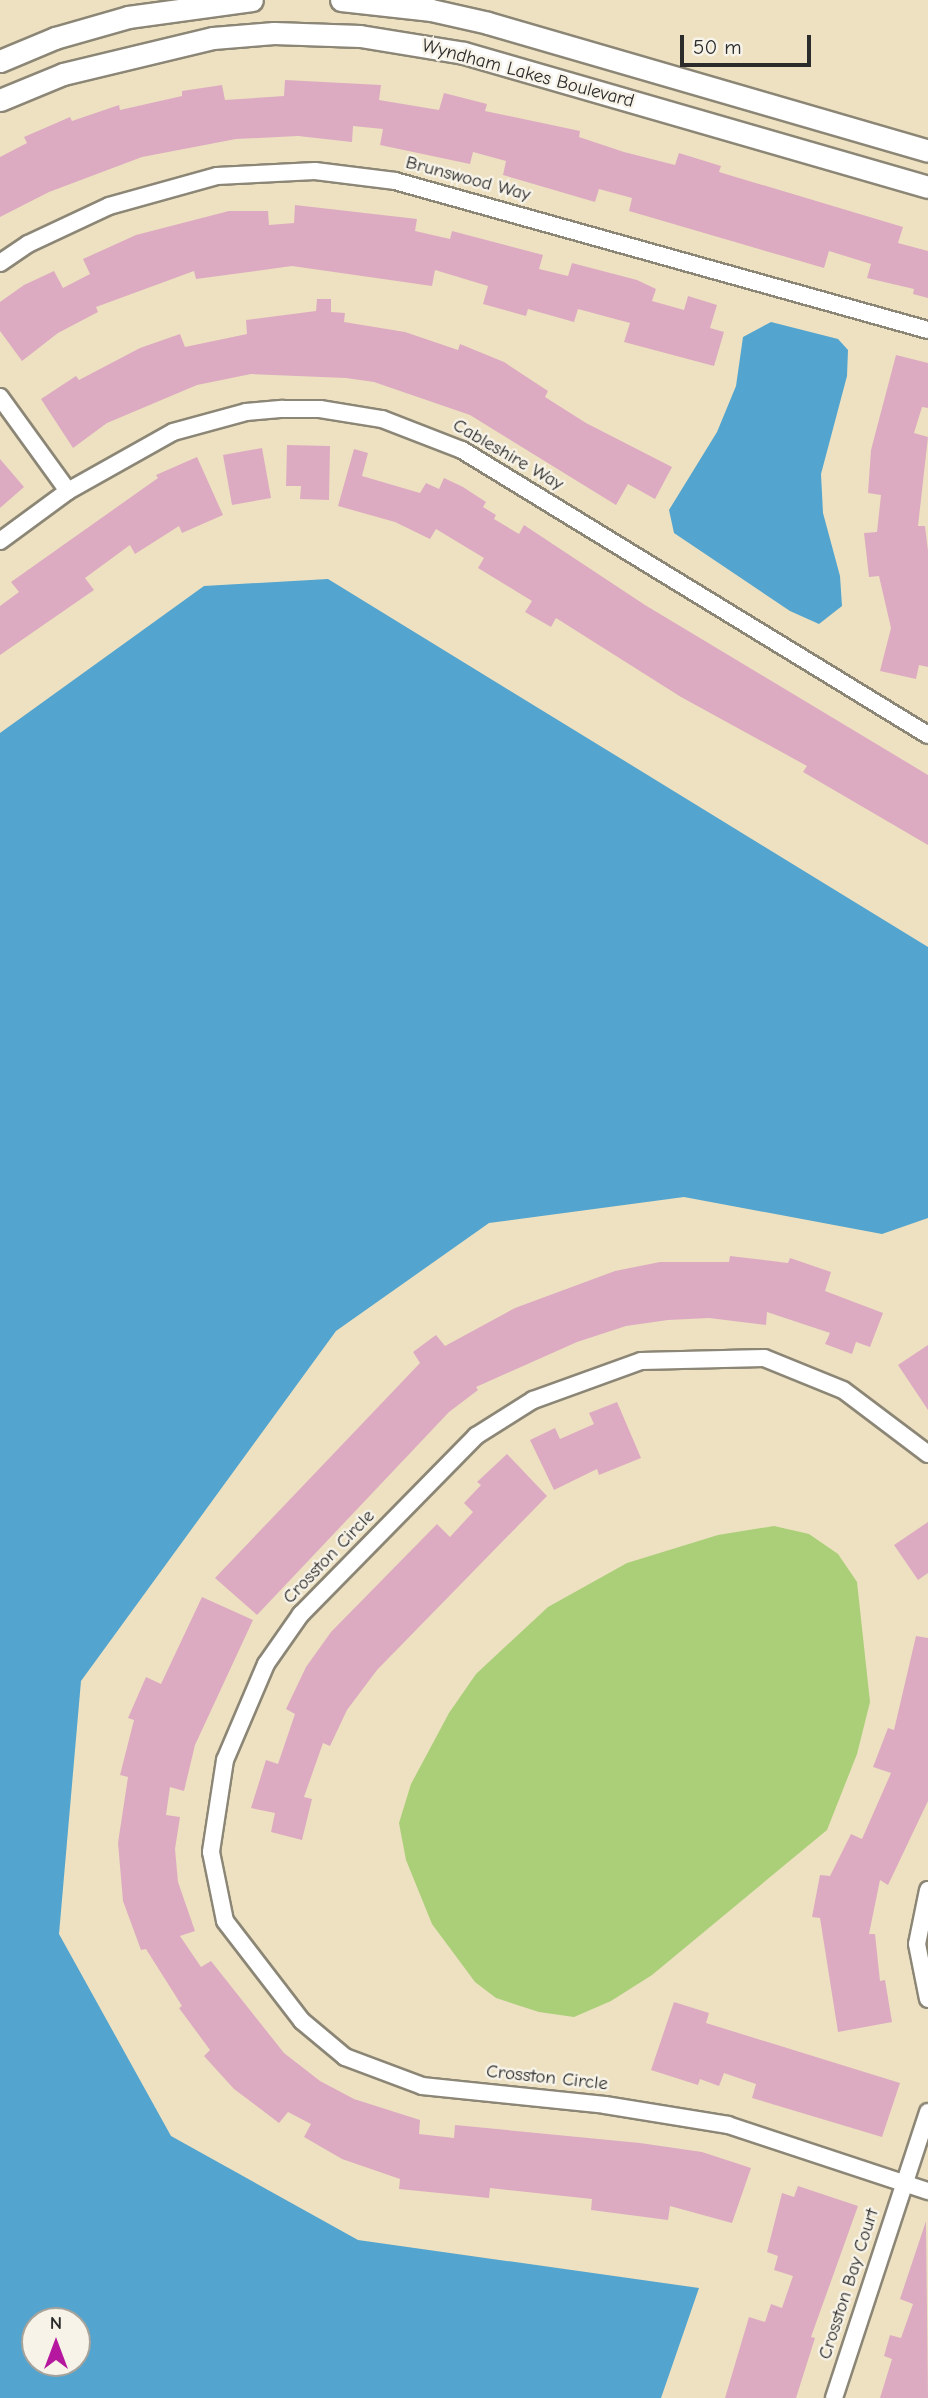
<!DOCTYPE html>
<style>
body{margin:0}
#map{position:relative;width:928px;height:2398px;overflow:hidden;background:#ede1c1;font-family:"Comic Neue",sans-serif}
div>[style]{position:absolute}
.green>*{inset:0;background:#aacf78}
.water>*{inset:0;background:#53a4ce}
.building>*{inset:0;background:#ddabc1}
.roads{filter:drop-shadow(2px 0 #8c8676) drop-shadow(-2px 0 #8c8676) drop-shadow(0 2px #8c8676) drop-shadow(0 -2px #8c8676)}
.minor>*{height:16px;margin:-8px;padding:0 8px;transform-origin:8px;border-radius:8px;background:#fff}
.tertiary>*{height:21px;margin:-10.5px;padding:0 10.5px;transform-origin:10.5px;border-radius:10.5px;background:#fff}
span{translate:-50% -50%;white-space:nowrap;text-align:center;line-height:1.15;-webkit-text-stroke:5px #f7f3e8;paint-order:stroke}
.street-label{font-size:19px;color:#2b2b2b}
.north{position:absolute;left:21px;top:2307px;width:70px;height:70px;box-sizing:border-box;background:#f7f3e8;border:2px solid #a5a39c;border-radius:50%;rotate:0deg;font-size:19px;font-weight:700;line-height:28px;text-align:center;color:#2b2b2b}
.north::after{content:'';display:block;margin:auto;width:24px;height:32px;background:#b5179e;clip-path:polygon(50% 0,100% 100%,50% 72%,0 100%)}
.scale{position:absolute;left:680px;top:35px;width:131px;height:32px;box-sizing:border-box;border:4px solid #2b2b2b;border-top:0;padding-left:9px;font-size:21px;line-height:24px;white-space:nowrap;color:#2b2b2b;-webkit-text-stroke:5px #f7f3e8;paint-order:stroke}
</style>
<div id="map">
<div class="green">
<i style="clip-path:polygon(774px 1526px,809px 1534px,838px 1554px,857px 1582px,870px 1702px,857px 1754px,827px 1830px,652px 1975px,611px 2001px,574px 2017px,539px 2012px,496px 1998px,475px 1982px,432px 1924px,406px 1860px,399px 1823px,411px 1784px,449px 1713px,476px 1674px,548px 1607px,627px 1563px,718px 1535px)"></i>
</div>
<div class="water">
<i style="clip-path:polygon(771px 322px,838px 339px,848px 350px,847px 376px,821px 474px,823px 513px,840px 576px,842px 606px,819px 624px,790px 611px,674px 533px,669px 510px,717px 432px,736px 386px,743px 337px)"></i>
<i style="clip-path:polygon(evenodd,328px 579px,928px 947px,928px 1218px,882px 1234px,684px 1197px,489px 1223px,336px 1331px,81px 1681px,59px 1934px,171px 2136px,358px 2240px,699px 2288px,661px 2398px,0 2398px,0 733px,204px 586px,328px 579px,77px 2321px,77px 2363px,35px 2363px,35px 2321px,77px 2321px)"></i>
</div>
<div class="building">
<i style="clip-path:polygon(285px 80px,381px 85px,379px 100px,439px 110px,444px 93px,487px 104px,485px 111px,580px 131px,579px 137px,624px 152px,675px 165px,679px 153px,721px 166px,719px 172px,903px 227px,898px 243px,928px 251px,928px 298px,913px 294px,914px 289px,867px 278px,871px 264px,829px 251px,824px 268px,629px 211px,632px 198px,599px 189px,595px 202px,503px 175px,506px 161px,473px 152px,470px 164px,380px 145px,383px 129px,353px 126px,352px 142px,298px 136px,236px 139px,142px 157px,49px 192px,0 217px,0 157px,27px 143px,24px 137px,70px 117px,72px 121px,119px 105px,120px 110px,182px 96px,182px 91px,222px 85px,225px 100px,284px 96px)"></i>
<i style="clip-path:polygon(295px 205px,417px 219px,415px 231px,450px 239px,452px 231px,543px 255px,539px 269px,568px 276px,572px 263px,637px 280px,656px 289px,652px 301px,684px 310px,688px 296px,717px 305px,710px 328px,724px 332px,714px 366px,624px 342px,630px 323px,578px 309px,574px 322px,528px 309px,526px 316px,483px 304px,488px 286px,435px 270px,432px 286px,292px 266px,196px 279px,194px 271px,96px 307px,98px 312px,58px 333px,22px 361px,0 331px,0 302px,24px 285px,54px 271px,63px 288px,90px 274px,83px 259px,136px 235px,229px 211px,268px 211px,269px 225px,294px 223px)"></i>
<i style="clip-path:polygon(317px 299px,331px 299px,331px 312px,345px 313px,344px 322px,405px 332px,458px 350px,460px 344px,504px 362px,548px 391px,545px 397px,586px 423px,672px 467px,655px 499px,628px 484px,616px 505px,470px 415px,374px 382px,346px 378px,251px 374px,197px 385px,107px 423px,73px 448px,41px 399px,76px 376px,79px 380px,140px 348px,180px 334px,185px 347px,247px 334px,246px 320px,316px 311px)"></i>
<i style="clip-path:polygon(896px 355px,928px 363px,928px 408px,922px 407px,914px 433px,928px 437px,918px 526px,925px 526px,928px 551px,928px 667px,919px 665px,916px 679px,880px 671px,891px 628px,879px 576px,869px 577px,864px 533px,877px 532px,881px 495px,868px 493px,871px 450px)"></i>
<i style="clip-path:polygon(287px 445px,330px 446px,329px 500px,300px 499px,301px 486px,286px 486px)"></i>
<i style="clip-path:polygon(262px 448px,271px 498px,232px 505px,223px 455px)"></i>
<i style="clip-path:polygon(354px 449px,368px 453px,362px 476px,420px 493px,426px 483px,439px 489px,444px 478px,463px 487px,486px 502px,483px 507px,496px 515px,494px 519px,519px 534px,524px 525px,645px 605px,928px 775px,928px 845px,803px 772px,807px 766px,681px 697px,556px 618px,551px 627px,525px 612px,532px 601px,478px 568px,484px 558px,436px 529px,430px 539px,395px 522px,338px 506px)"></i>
<i style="clip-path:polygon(197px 457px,223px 515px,182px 533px,179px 526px,135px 554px,130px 545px,85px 578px,94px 590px,0 655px,0 606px,19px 592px,11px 582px,158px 478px,156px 475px)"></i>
<i style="clip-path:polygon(0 459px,24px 487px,0 508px)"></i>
<i style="clip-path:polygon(730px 1256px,788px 1263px,790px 1258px,831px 1272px,825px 1291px,883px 1313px,870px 1347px,856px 1342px,852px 1354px,825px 1344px,830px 1333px,767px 1312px,766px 1325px,709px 1318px,668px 1320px,626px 1326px,577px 1342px,476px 1387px,478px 1390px,449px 1412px,257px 1615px,215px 1578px,420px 1363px,413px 1352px,436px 1335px,445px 1346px,515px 1308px,615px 1271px,660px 1262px,729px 1262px)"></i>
<i style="clip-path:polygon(928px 1345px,928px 1410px,898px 1365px)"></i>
<i style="clip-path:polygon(617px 1402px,641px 1458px,599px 1475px,597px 1469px,554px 1490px,530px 1440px,555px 1428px,560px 1439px,594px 1424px,589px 1413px)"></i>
<i style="clip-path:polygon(507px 1454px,547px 1496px,377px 1670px,347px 1710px,330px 1746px,323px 1743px,304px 1797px,312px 1799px,302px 1840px,271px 1832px,275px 1813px,251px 1808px,266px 1760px,278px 1764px,295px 1714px,286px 1709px,306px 1667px,331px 1632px,437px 1524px,450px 1537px,473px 1512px,464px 1503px,481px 1485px,477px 1482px)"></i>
<i style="clip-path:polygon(928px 1522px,928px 1573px,918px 1580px,894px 1545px)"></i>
<i style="clip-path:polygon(202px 1597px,253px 1620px,195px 1745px,184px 1791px,170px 1787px,166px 1815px,180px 1817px,175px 1849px,178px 1882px,195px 1931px,180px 1936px,201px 1967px,211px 1961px,284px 2053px,320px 2081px,354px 2099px,420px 2120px,419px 2134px,454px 2138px,455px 2125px,640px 2143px,702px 2152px,751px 2168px,732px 2223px,670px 2206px,668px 2220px,591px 2210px,592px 2199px,490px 2188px,489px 2198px,399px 2189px,400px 2179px,342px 2159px,304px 2137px,311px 2124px,288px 2112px,279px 2123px,234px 2089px,204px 2056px,210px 2050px,179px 2008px,182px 2006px,146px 1949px,141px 1950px,123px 1901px,118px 1843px,128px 1777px,120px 1775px,134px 1720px,128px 1718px,146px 1677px,161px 1684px)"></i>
<i style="clip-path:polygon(916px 1636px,928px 1638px,928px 1801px,888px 1885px,880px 1880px,869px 1934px,875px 1934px,880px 1981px,885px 1980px,892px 2022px,838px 2032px,820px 1918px,812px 1917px,820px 1875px,830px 1876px,851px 1834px,862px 1839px,891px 1773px,873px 1767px,888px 1728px,894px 1730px)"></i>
<i style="clip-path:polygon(674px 2002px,709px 2013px,706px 2023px,900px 2083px,882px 2137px,752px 2098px,756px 2084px,724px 2073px,719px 2086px,700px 2079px,698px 2085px,651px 2070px)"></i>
<i style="clip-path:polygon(798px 2186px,858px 2206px,811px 2337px,815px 2338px,796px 2398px,725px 2398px,749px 2317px,765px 2322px,771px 2304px,782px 2308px,793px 2276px,774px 2270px,778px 2256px,767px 2252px,782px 2193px,794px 2197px)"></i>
<i style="clip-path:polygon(926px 2221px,928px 2398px,880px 2398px,892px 2359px,884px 2356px,890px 2335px,901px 2338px,913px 2304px,900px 2299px)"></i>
</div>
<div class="roads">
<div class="minor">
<i style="left:0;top:263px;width:34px;rotate:-34deg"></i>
<i style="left:28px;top:244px;width:89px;rotate:-25.1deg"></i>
<i style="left:109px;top:206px;width:112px;rotate:-15.5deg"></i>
<i style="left:217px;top:176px;width:98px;rotate:-2.9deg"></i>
<i style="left:315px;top:171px;width:81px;rotate:7.1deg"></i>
<i style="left:395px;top:181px;width:553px;rotate:15.62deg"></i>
<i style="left:0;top:397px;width:116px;rotate:54.1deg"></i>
<i style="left:0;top:541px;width:84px;rotate:-36.3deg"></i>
<i style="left:68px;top:491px;width:120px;rotate:-29.3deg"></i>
<i style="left:173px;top:432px;width:76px;rotate:-15.3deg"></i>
<i style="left:246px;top:412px;width:37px;rotate:-5deg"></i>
<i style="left:283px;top:409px;width:37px"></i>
<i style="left:320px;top:409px;width:63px;rotate:9.2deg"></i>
<i style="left:382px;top:419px;width:86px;rotate:21.2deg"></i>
<i style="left:462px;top:450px;width:546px;rotate:31.45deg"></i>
<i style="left:928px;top:1454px;width:106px;rotate:-143deg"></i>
<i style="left:843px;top:1390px;width:85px;rotate:-157.9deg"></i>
<i style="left:764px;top:1358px;width:123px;rotate:178.6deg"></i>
<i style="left:641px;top:1361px;width:115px;rotate:160.1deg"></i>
<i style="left:533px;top:1400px;width:67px;rotate:147.7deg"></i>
<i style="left:476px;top:1436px;width:250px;rotate:134.5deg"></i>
<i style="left:301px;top:1614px;width:61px;rotate:125deg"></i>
<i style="left:266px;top:1664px;width:104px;rotate:113.1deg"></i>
<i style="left:225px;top:1760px;width:93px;rotate:98.7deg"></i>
<i style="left:211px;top:1852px;width:70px;rotate:78.5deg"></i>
<i style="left:225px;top:1921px;width:126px;rotate:52.4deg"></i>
<i style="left:302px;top:2021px;width:56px;rotate:39.9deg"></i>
<i style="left:345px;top:2057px;width:82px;rotate:20.6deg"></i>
<i style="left:422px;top:2086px;width:184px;rotate:5.9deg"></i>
<i style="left:605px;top:2105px;width:125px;rotate:9.2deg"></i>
<i style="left:728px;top:2125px;width:211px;rotate:18.3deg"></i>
<i style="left:928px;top:1890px;width:55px;rotate:101.5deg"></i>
<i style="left:917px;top:1944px;width:56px;rotate:78.7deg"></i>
<i style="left:834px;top:2398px;width:301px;rotate:-71.8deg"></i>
</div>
<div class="tertiary">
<i style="left:341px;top:0;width:91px;rotate:6.3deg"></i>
<i style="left:431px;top:10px;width:58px;rotate:12.8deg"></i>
<i style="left:488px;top:23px;width:458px;rotate:16.2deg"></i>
<i style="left:0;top:61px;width:60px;rotate:-22.7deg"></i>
<i style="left:55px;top:38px;width:76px;rotate:-16deg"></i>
<i style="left:128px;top:17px;width:125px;rotate:-7.8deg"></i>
<i style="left:0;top:100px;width:68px;rotate:-22.4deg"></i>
<i style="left:63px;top:74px;width:154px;rotate:-13.5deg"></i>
<i style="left:213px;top:38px;width:61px;rotate:-4.7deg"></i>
<i style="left:274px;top:33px;width:86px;rotate:2deg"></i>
<i style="left:360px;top:36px;width:105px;rotate:9.3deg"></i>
<i style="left:464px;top:53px;width:483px;rotate:16.1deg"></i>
</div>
</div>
<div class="street-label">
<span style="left:528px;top:74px;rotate:15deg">Wyndham Lakes Boulevard</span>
<span style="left:468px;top:179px;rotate:15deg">Brunswood Way</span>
<span style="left:508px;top:455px;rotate:30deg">Cableshire Way</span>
<span style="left:329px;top:1557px;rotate:-46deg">Crosston Circle</span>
<span style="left:547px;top:2078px;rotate:6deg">Crosston Circle</span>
<span style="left:849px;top:2284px;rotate:-72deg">Crosston Bay Court</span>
</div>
<div class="north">N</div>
<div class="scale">50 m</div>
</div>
